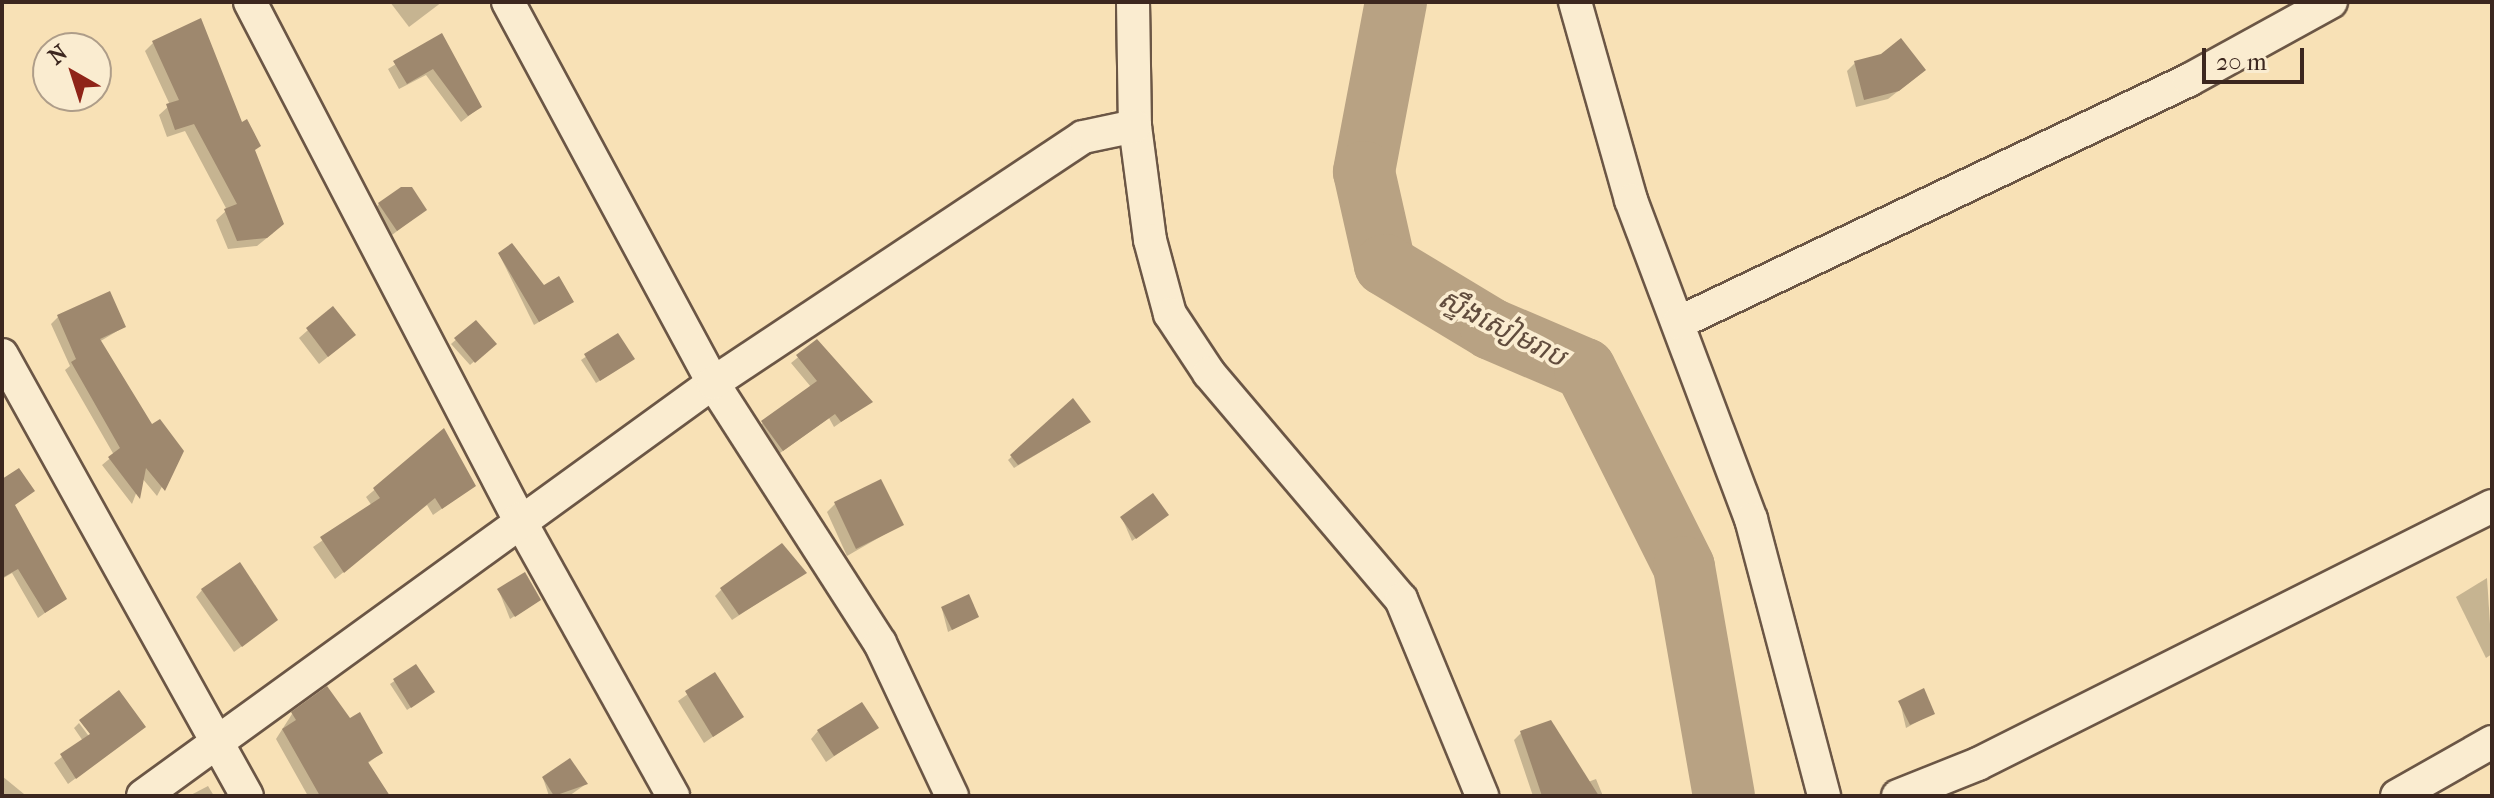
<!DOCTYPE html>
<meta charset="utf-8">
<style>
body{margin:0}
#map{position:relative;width:2494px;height:798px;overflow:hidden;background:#f8e1b6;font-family:"IM FELL French Canon","Noto Sans Khmer",serif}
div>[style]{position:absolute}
.shadow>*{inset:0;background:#0003}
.river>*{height:62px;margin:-31px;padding:0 31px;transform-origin:31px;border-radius:31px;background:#b8a283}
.building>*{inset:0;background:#9e886e}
.roads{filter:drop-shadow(2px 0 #6b5645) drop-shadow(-2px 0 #6b5645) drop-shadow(0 2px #6b5645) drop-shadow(0 -2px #6b5645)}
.street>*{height:32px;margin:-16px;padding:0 16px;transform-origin:16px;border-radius:16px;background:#faecd0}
span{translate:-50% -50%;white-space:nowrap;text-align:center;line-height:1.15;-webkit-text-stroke:7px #faecd0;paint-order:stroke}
.water-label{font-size:28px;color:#614c3d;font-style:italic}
.frame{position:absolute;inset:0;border:4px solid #3c271f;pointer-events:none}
.north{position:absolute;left:32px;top:32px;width:80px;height:80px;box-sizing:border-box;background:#faecd0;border:2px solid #ae9d89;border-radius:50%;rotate:321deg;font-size:22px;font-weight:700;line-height:32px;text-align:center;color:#3c271f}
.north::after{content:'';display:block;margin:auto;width:28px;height:36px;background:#8f2418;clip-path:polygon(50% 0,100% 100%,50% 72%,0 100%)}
.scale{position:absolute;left:2202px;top:48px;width:102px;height:36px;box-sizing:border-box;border:4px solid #3c271f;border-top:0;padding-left:10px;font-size:24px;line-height:28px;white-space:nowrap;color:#3c271f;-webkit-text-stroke:6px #faecd0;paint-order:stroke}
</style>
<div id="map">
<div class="shadow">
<i style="clip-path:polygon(390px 2px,442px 2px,409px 27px)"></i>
<i style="clip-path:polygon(441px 36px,480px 107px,461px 122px,426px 75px,399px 89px,388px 69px)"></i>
<i style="clip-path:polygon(153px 43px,273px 233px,257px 246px,228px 249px,216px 220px,227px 210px,185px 131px,167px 137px,159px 115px,170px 105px,145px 51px)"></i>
<i style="clip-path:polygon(1855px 63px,1915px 78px,1888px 99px,1856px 107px,1847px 71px)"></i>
<i style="clip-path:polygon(379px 204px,425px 210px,388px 238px,371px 213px)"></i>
<i style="clip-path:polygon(499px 254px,567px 305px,534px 325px)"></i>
<i style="clip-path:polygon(332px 309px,345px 343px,319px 364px,299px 338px)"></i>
<i style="clip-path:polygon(58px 317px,124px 327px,99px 342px,152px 427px,181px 451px,157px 496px,142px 478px,132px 504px,102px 465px,114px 455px,65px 370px,70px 366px,51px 324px)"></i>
<i style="clip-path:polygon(476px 322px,494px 344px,470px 365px,451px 344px)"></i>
<i style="clip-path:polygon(617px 336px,628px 363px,596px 383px,581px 360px)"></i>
<i style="clip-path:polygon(817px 342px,870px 402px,834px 427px,829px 418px,776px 456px,756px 428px,811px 387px,791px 363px)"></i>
<i style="clip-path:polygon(1073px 401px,1084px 426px,1014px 468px,1008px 460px)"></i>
<i style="clip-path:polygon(443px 432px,474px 486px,433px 515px,427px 505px,335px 579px,313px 547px,372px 506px,366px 497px)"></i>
<i style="clip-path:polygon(2px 482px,32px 491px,13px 506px,64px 599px,38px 618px,12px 573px,2px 579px)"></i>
<i style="clip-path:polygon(835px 504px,901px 525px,847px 556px,827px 512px)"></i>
<i style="clip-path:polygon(1122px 518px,1163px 518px,1132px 541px)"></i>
<i style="clip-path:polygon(804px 573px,732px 620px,715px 596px,722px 589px)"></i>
<i style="clip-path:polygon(2487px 578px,2492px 654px,2486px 658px,2456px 597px)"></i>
<i style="clip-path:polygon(202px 590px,269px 626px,234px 652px,196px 597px)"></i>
<i style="clip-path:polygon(499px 591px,535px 603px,510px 619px)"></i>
<i style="clip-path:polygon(942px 609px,977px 617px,948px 632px)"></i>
<i style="clip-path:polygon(415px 667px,428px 696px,407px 710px,390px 684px)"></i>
<i style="clip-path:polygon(715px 675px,741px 717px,704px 743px,678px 701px)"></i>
<i style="clip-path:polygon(1900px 702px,1933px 713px,1906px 728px)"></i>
<i style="clip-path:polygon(292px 714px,350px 720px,381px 753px,367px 764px,388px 796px,308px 796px,276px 739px)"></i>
<i style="clip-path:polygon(79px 723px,94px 743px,144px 727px,68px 784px,54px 763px,83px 741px,74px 728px)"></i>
<i style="clip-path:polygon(876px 727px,826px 762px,811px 739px,818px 731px)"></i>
<i style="clip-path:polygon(1521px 733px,1588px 782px,1596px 779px,1603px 796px,1533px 796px,1514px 740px)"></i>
<i style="clip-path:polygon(2px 776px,24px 794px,2px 796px)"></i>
<i style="clip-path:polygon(543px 778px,586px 784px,569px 796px,549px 796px)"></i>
<i style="clip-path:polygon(208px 786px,214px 796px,189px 796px)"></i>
</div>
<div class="river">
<i style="left:1396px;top:2px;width:173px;rotate:100.7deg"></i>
<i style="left:1364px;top:172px;width:95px;rotate:77.3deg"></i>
<i style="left:1385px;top:265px;width:124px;rotate:31.1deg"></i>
<i style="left:1491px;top:329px;width:102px;rotate:23.1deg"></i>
<i style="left:1585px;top:369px;width:221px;rotate:63.4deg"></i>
<i style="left:1684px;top:567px;width:232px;rotate:80.1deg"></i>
</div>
<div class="building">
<i style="clip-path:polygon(201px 18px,242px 122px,247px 119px,261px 146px,255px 150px,284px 224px,267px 238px,237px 241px,224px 209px,237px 204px,194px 124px,175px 130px,166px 104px,179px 100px,152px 41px)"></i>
<i style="clip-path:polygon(442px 33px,482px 107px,468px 116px,433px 69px,407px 84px,393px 61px)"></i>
<i style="clip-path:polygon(1901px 38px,1926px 70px,1899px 91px,1864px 100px,1854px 61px,1881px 54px)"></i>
<i style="clip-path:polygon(401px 187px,412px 187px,427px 210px,397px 231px,378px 203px)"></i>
<i style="clip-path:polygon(512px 243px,544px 285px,559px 276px,574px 302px,539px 322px,498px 253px)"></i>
<i style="clip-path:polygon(110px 291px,126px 327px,100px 339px,152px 424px,160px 419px,184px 451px,165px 491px,146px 468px,140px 499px,108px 457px,120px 448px,71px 362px,76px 359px,57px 315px)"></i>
<i style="clip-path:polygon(333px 306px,356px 335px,328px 357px,306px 328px)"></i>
<i style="clip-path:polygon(476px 320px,497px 344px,475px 363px,454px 338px)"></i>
<i style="clip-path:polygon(618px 333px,635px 359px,600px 381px,584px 354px)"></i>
<i style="clip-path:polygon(817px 339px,873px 402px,841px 422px,835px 414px,783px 451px,761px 421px,817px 381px,796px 355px)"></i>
<i style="clip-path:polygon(1073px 398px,1091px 422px,1018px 465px,1010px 455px)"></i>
<i style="clip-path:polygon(444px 428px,476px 486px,442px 509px,435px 498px,344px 573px,320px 537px,380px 498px,373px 488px)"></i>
<i style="clip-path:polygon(19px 468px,35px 491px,15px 505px,67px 599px,45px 613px,18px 569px,2px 578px,2px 479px)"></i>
<i style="clip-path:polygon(881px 479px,904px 525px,856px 549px,834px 502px)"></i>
<i style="clip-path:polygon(1153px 493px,1169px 515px,1136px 539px,1120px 517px)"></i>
<i style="clip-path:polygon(782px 543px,807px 573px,739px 615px,720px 588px)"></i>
<i style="clip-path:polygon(240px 562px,278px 620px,242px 647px,201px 589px)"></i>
<i style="clip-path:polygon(525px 572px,541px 600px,515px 617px,497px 589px)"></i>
<i style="clip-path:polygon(969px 594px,979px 617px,952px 630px,941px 607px)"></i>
<i style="clip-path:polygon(416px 664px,435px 692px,411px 708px,393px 679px)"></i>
<i style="clip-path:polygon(715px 672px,744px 717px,713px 737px,685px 691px)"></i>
<i style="clip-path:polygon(327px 686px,350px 718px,360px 712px,383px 753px,368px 762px,390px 796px,320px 796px,282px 729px,296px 720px,291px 712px)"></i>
<i style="clip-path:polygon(1924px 688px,1935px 714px,1910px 725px,1898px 701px)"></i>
<i style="clip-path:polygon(119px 690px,146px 727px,76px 779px,60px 754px,90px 734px,79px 720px)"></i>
<i style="clip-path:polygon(862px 702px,879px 728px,834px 756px,817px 730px)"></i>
<i style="clip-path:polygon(1551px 720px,1599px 796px,1542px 796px,1520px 731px)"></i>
<i style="clip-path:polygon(570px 758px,588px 784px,554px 796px,542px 777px)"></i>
</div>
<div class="roads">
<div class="street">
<i style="left:250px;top:2px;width:583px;rotate:62.51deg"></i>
<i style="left:519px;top:519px;width:317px;rotate:60.9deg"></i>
<i style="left:508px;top:2px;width:433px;rotate:61.7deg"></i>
<i style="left:713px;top:383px;width:309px;rotate:57.3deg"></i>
<i style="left:880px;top:643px;width:169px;rotate:64.8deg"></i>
<i style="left:1133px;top:2px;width:124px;rotate:89.1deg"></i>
<i style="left:1135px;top:126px;width:115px;rotate:82.5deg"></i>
<i style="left:1150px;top:240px;width:77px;rotate:74.9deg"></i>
<i style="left:1170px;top:314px;width:71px;rotate:56.5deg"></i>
<i style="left:1209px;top:373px;width:297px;rotate:49.7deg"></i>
<i style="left:1401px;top:599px;width:213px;rotate:67.6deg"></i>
<i style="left:1575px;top:2px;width:206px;rotate:74.2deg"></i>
<i style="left:1631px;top:200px;width:341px;rotate:69.4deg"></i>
<i style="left:1751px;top:519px;width:286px;rotate:75.2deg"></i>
<i style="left:1678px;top:323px;width:566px;rotate:-25.43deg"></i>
<i style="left:2189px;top:80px;width:162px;rotate:-28.8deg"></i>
<i style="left:2px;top:355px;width:504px;rotate:60.95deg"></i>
<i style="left:143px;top:796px;width:704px;rotate:-35.93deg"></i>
<i style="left:713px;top:383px;width:444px;rotate:-33.6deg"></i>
<i style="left:1083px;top:137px;width:53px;rotate:-11.9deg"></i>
<i style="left:1898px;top:796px;width:86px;rotate:-21.8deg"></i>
<i style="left:1978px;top:764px;width:575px;rotate:-26.65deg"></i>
<i style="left:2397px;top:796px;width:109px;rotate:-29.6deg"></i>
</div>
</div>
<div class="water-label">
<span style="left:1502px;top:328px;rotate:27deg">ស្ទឹងសៀមរាប</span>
</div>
<div class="frame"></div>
<div class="north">N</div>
<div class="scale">20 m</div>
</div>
